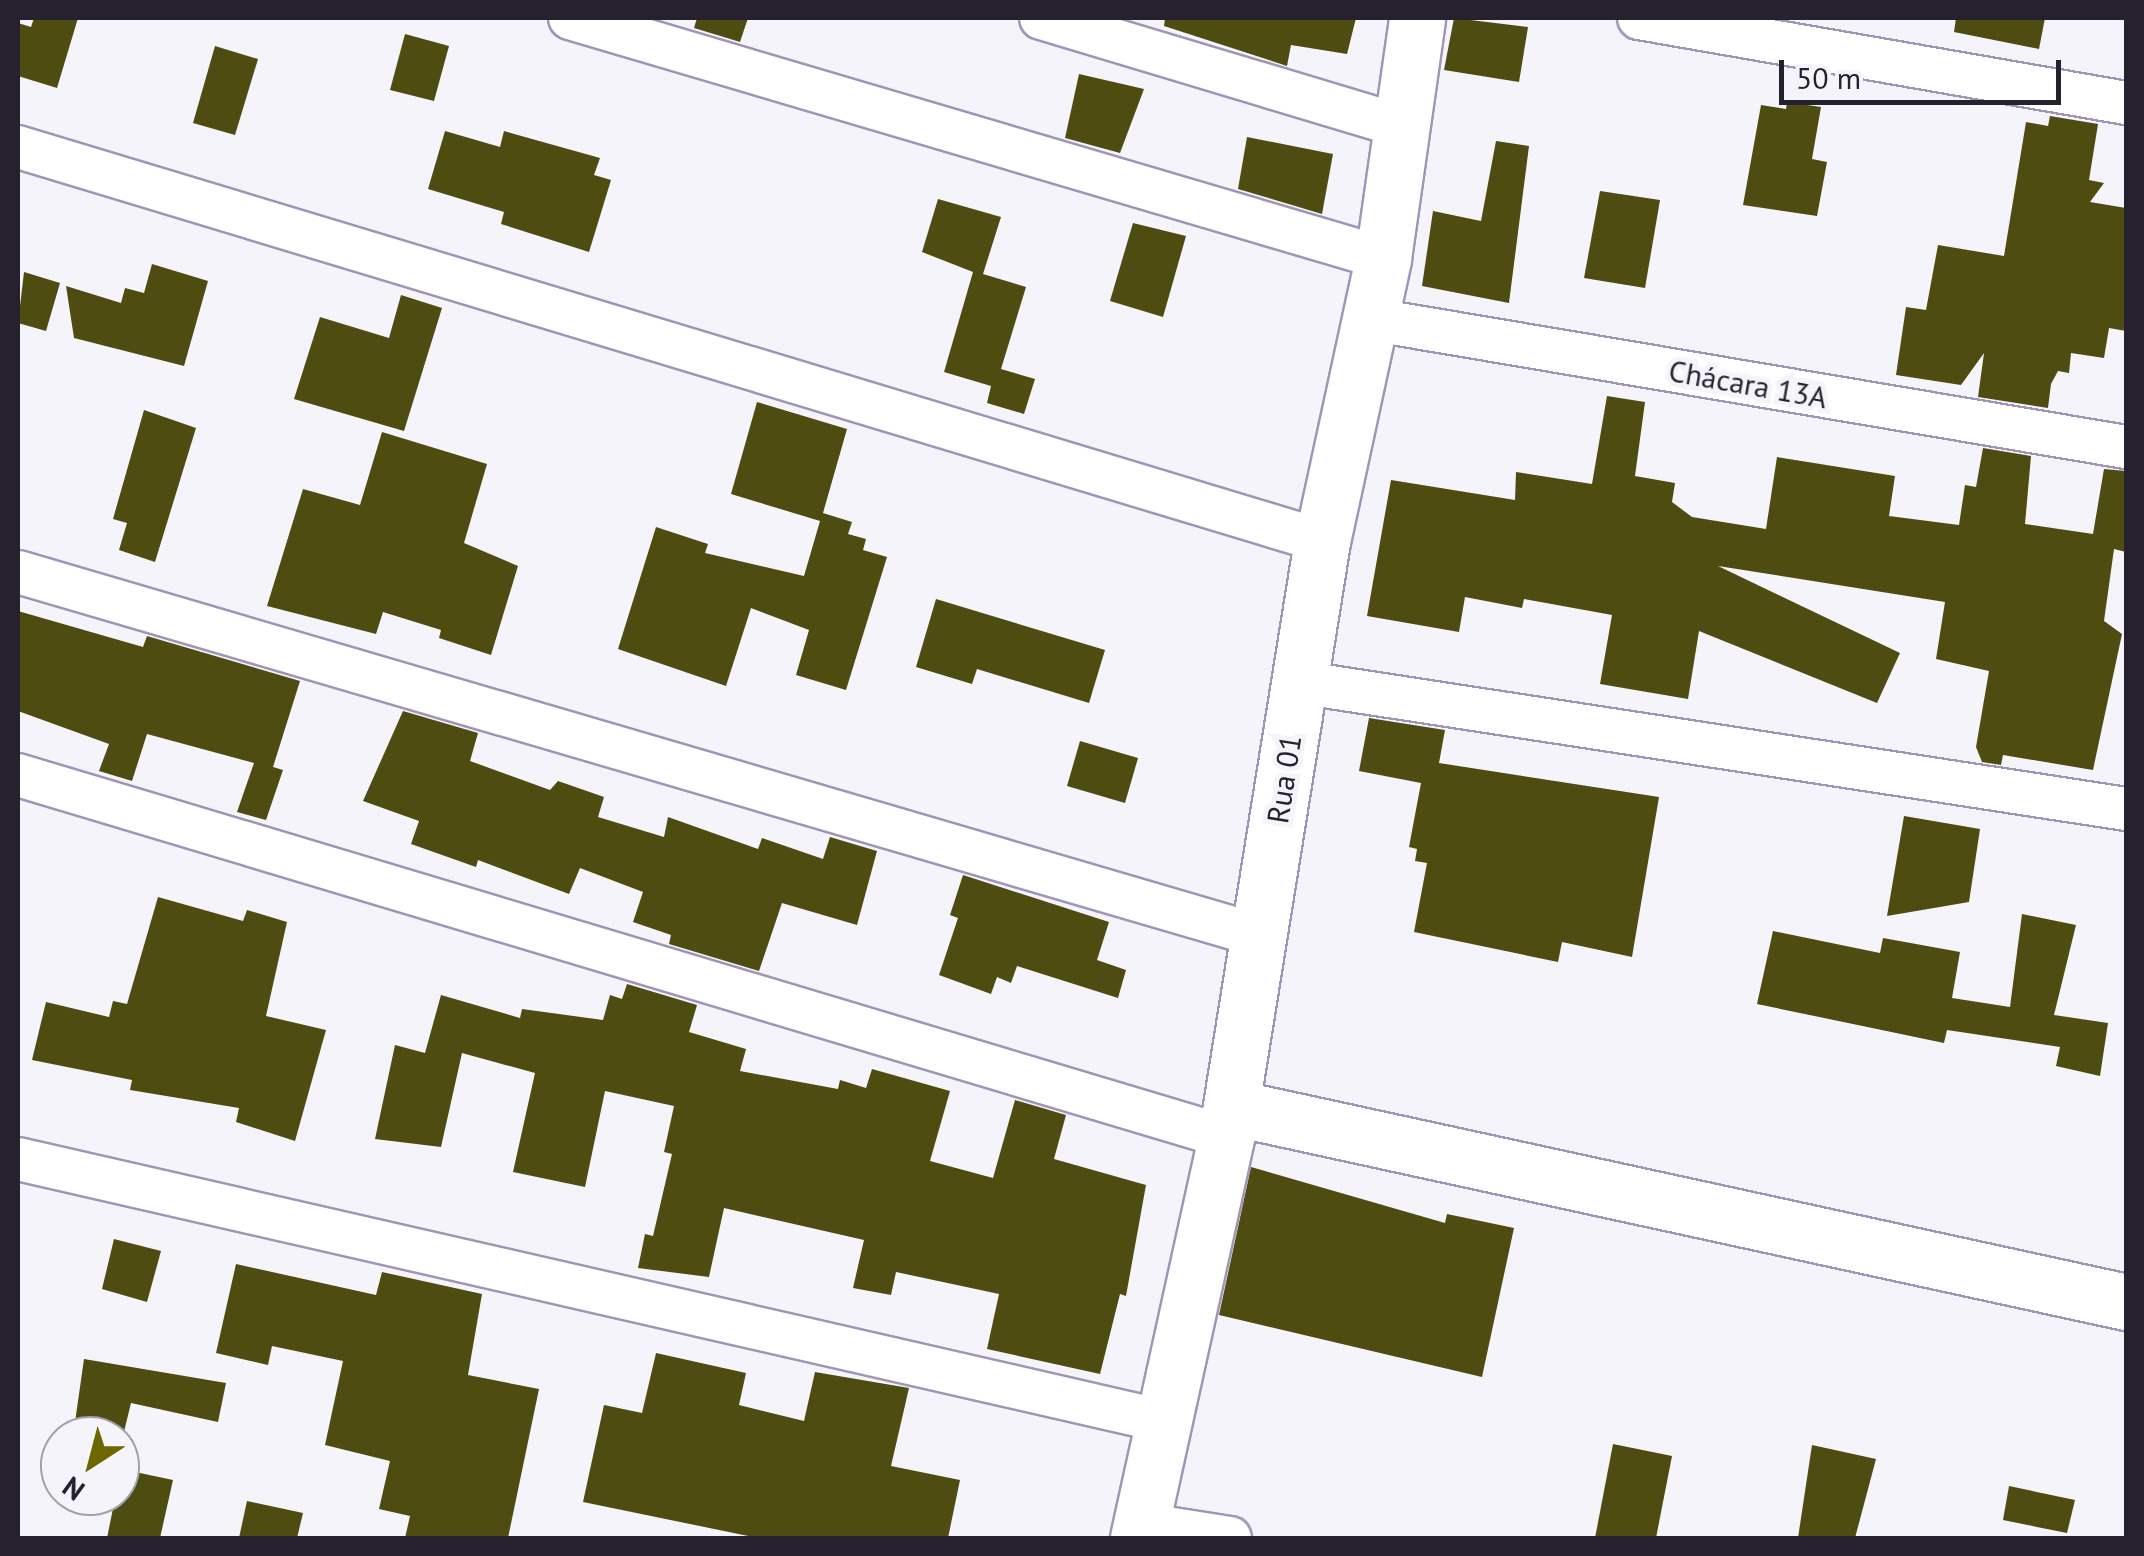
<!DOCTYPE html>
<meta charset="utf-8">
<style>
body{margin:0}
#map{position:relative;width:2144px;height:1556px;overflow:hidden;background:#f6f4fb;font-family:"PT Sans",sans-serif}
div>[style]{position:absolute}
.building>*{inset:0;background:#4f4c12}
.roads{filter:drop-shadow(2px 0 #9f95b6) drop-shadow(-2px 0 #9f95b6) drop-shadow(0 2px #9f95b6) drop-shadow(0 -2px #9f95b6)}
.street>*{height:42px;margin:-21px;padding:0 21px;transform-origin:21px;border-radius:21px;background:#fff}
.secondary>*{height:55px;margin:-27.5px;padding:0 27.5px;transform-origin:27.5px;border-radius:27.5px;background:#fff}
span{translate:-50% -50%;white-space:nowrap;text-align:center;line-height:1.15;-webkit-text-stroke:10px #f6f4fb;paint-order:stroke}
.street-label{font-size:30px;color:#25212e}
.frame{position:absolute;inset:0;border:20px solid #25212e;pointer-events:none}
.north{position:absolute;left:40px;top:1416px;width:100px;height:100px;box-sizing:border-box;background:#f6f4fb;border:2px solid #a2a0a9;border-radius:50%;rotate:216deg;font-size:28px;font-weight:700;line-height:40px;text-align:center;color:#25212e}
.north::after{content:'';display:block;margin:auto;width:35px;height:45px;background:#6c6700;clip-path:polygon(50% 0,100% 100%,50% 72%,0 100%)}
.scale{position:absolute;left:1779px;top:60px;width:282px;height:45px;box-sizing:border-box;border:5px solid #25212e;border-top:0;padding-left:12px;font-size:30px;line-height:35px;white-space:nowrap;color:#25212e;-webkit-text-stroke:8px #f6f4fb;paint-order:stroke}
</style>
<div id="map">
<div class="building">
<i style="clip-path:polygon(34px 18px,78px 18px,57px 88px,18px 76px,18px 23px,31px 27px)"></i>
<i style="clip-path:polygon(697px 18px,748px 18px,740px 42px,694px 28px)"></i>
<i style="clip-path:polygon(1165px 18px,1356px 18px,1347px 54px,1291px 45px,1287px 66px,1164px 26px)"></i>
<i style="clip-path:polygon(1454px 18px,1528px 27px,1519px 82px,1444px 70px)"></i>
<i style="clip-path:polygon(1956px 18px,2045px 18px,2039px 49px,1954px 32px)"></i>
<i style="clip-path:polygon(405px 34px,449px 46px,434px 101px,390px 90px)"></i>
<i style="clip-path:polygon(215px 46px,258px 59px,235px 135px,193px 123px)"></i>
<i style="clip-path:polygon(1079px 74px,1144px 89px,1120px 153px,1065px 138px)"></i>
<i style="clip-path:polygon(1787px 102px,1821px 107px,1812px 159px,1827px 162px,1817px 216px,1743px 205px,1761px 105px,1786px 109px)"></i>
<i style="clip-path:polygon(2050px 116px,2098px 124px,2089px 180px,2104px 183px,2090px 202px,2126px 208px,2126px 331px,2109px 328px,2104px 358px,2071px 353px,2069px 373px,2058px 371px,2051px 384px,2048px 408px,1978px 397px,1984px 353px,1961px 385px,1896px 375px,1906px 307px,1926px 310px,1938px 245px,2004px 256px,2026px 122px,2048px 126px)"></i>
<i style="clip-path:polygon(445px 131px,500px 147px,504px 131px,600px 158px,594px 175px,611px 180px,589px 252px,501px 224px,504px 212px,428px 189px)"></i>
<i style="clip-path:polygon(1247px 137px,1333px 154px,1322px 214px,1238px 189px)"></i>
<i style="clip-path:polygon(1496px 141px,1529px 146px,1509px 303px,1422px 286px,1433px 211px,1481px 221px)"></i>
<i style="clip-path:polygon(1600px 191px,1660px 200px,1645px 288px,1584px 278px)"></i>
<i style="clip-path:polygon(938px 199px,1001px 217px,983px 274px,1026px 287px,1001px 369px,1035px 379px,1024px 414px,987px 403px,991px 386px,944px 372px,973px 272px,922px 252px)"></i>
<i style="clip-path:polygon(1133px 223px,1186px 236px,1163px 317px,1110px 301px)"></i>
<i style="clip-path:polygon(152px 264px,208px 281px,184px 366px,74px 338px,66px 286px,121px 303px,125px 288px,144px 293px)"></i>
<i style="clip-path:polygon(24px 272px,60px 283px,46px 331px,18px 323px)"></i>
<i style="clip-path:polygon(401px 295px,442px 308px,404px 431px,294px 399px,320px 317px,389px 338px)"></i>
<i style="clip-path:polygon(1607px 396px,1645px 402px,1635px 476px,1675px 483px,1672px 502px,1692px 517px,1766px 529px,1777px 457px,1895px 476px,1889px 516px,1959px 525px,1965px 485px,1976px 487px,1983px 448px,2031px 456px,2025px 524px,2093px 534px,2104px 469px,2126px 471px,2126px 552px,2114px 549px,2104px 621px,2122px 634px,2093px 770px,2003px 755px,2001px 765px,1982px 762px,1976px 747px,1989px 671px,1936px 659px,1945px 602px,1718px 566px,1900px 653px,1877px 703px,1699px 631px,1688px 699px,1600px 684px,1612px 615px,1524px 599px,1522px 608px,1465px 597px,1459px 632px,1367px 616px,1391px 480px,1515px 500px,1516px 472px,1592px 484px)"></i>
<i style="clip-path:polygon(757px 402px,847px 429px,823px 513px,852px 522px,848px 534px,866px 539px,863px 550px,887px 557px,846px 690px,796px 675px,809px 630px,751px 608px,726px 686px,618px 649px,656px 527px,708px 544px,705px 553px,804px 576px,820px 521px,731px 494px)"></i>
<i style="clip-path:polygon(144px 410px,196px 428px,155px 562px,119px 550px,127px 523px,113px 519px)"></i>
<i style="clip-path:polygon(382px 432px,487px 464px,464px 543px,518px 566px,491px 655px,439px 638px,441px 630px,383px 612px,376px 634px,267px 606px,303px 489px,360px 505px)"></i>
<i style="clip-path:polygon(936px 599px,1105px 650px,1089px 703px,977px 669px,972px 684px,916px 667px)"></i>
<i style="clip-path:polygon(18px 611px,143px 647px,147px 636px,300px 681px,273px 767px,283px 770px,266px 820px,237px 812px,254px 763px,147px 734px,132px 781px,99px 771px,109px 744px,18px 711px)"></i>
<i style="clip-path:polygon(403px 711px,478px 733px,470px 761px,550px 790px,558px 781px,604px 797px,598px 817px,664px 837px,668px 817px,758px 849px,762px 838px,823px 859px,830px 837px,877px 851px,857px 925px,782px 903px,759px 971px,669px 944px,671px 935px,633px 922px,643px 892px,580px 868px,569px 894px,478px 860px,476px 867px,411px 844px,419px 821px,363px 801px)"></i>
<i style="clip-path:polygon(1369px 718px,1445px 730px,1439px 763px,1659px 797px,1632px 957px,1562px 942px,1558px 962px,1414px 932px,1427px 863px,1415px 861px,1417px 849px,1409px 847px,1421px 783px,1359px 771px)"></i>
<i style="clip-path:polygon(1080px 741px,1138px 758px,1125px 803px,1067px 786px)"></i>
<i style="clip-path:polygon(1904px 816px,1980px 829px,1969px 902px,1887px 916px)"></i>
<i style="clip-path:polygon(963px 875px,1109px 922px,1097px 960px,1126px 970px,1118px 998px,1017px 966px,1011px 983px,997px 977px,991px 994px,939px 975px,958px 918px,950px 915px)"></i>
<i style="clip-path:polygon(158px 897px,243px 921px,247px 910px,287px 922px,266px 1016px,326px 1030px,295px 1141px,236px 1122px,239px 1108px,130px 1090px,132px 1080px,32px 1060px,46px 1002px,109px 1017px,113px 1001px,127px 1004px)"></i>
<i style="clip-path:polygon(2022px 914px,2076px 925px,2054px 1015px,2108px 1023px,2100px 1076px,2056px 1066px,2060px 1047px,1947px 1030px,1944px 1043px,1757px 1004px,1773px 931px,1880px 953px,1883px 938px,1960px 952px,1952px 998px,2010px 1007px)"></i>
<i style="clip-path:polygon(627px 984px,697px 1005px,689px 1032px,746px 1049px,740px 1071px,838px 1089px,840px 1080px,866px 1088px,872px 1069px,950px 1091px,930px 1161px,993px 1178px,1015px 1100px,1066px 1115px,1054px 1159px,1146px 1185px,1126px 1296px,1120px 1294px,1100px 1374px,987px 1349px,999px 1294px,896px 1272px,891px 1295px,853px 1288px,864px 1240px,724px 1208px,709px 1277px,638px 1268px,645px 1234px,653px 1236px,672px 1154px,664px 1152px,674px 1106px,605px 1091px,585px 1187px,513px 1172px,535px 1073px,462px 1053px,441px 1147px,375px 1139px,395px 1045px,425px 1053px,441px 995px,520px 1018px,522px 1009px,603px 1020px,610px 995px,622px 999px)"></i>
<i style="clip-path:polygon(1251px 1167px,1445px 1223px,1447px 1214px,1514px 1228px,1482px 1377px,1219px 1315px)"></i>
<i style="clip-path:polygon(114px 1239px,161px 1251px,147px 1302px,102px 1289px)"></i>
<i style="clip-path:polygon(236px 1264px,376px 1295px,382px 1272px,482px 1294px,468px 1375px,539px 1389px,508px 1538px,405px 1538px,410px 1516px,379px 1509px,390px 1461px,325px 1445px,343px 1361px,272px 1346px,268px 1365px,216px 1353px)"></i>
<i style="clip-path:polygon(656px 1353px,746px 1373px,739px 1405px,804px 1421px,815px 1372px,909px 1388px,891px 1466px,960px 1480px,948px 1538px,758px 1538px,583px 1502px,604px 1405px,642px 1413px)"></i>
<i style="clip-path:polygon(84px 1359px,226px 1383px,218px 1422px,131px 1403px,123px 1436px,73px 1436px)"></i>
<i style="clip-path:polygon(1613px 1444px,1672px 1456px,1656px 1538px,1595px 1538px)"></i>
<i style="clip-path:polygon(1812px 1445px,1876px 1459px,1855px 1538px,1798px 1538px)"></i>
<i style="clip-path:polygon(121px 1469px,173px 1480px,160px 1538px,107px 1538px)"></i>
<i style="clip-path:polygon(2009px 1486px,2075px 1500px,2067px 1533px,2003px 1520px)"></i>
<i style="clip-path:polygon(247px 1501px,303px 1513px,297px 1538px,239px 1538px)"></i>
</div>
<div class="roads">
<div class="street">
<i style="left:570px;top:18px;width:848px;rotate:16.45deg"></i>
<i style="left:1041px;top:18px;width:376px;rotate:16.7deg"></i>
<i style="left:1639px;top:18px;width:494px;rotate:9.9deg"></i>
<i style="left:18px;top:147px;width:1362px;rotate:16.81deg"></i>
<i style="left:1369px;top:319px;width:768px;rotate:9.6deg"></i>
<i style="left:18px;top:572px;width:1294px;rotate:16.33deg"></i>
<i style="left:1298px;top:682px;width:838px;rotate:8.72deg"></i>
<i style="left:18px;top:775px;width:1261px;rotate:16.68deg"></i>
<i style="left:18px;top:1159px;width:1175px;rotate:12.89deg"></i>
<i style="left:1141px;top:1524px;width:90px;rotate:8.9deg"></i>
</div>
<div class="secondary">
<i style="left:1231px;top:1107px;width:916px;rotate:12.29deg"></i>
<i style="left:1138px;top:1538px;width:411px;rotate:-77.6deg"></i>
<i style="left:1226px;top:1137px;width:604px;rotate:-80.85deg"></i>
<i style="left:1322px;top:541px;width:289px;rotate:-77.8deg"></i>
<i style="left:1383px;top:258px;width:242px;rotate:-81.9deg"></i>
</div>
</div>
<div class="street-label">
<span style="left:1748px;top:384px;rotate:10deg">Chácara 13A</span>
<span style="left:1284px;top:779px;rotate:-81deg">Rua 01</span>
</div>
<div class="frame"></div>
<div class="north">N</div>
<div class="scale">50 m</div>
</div>
